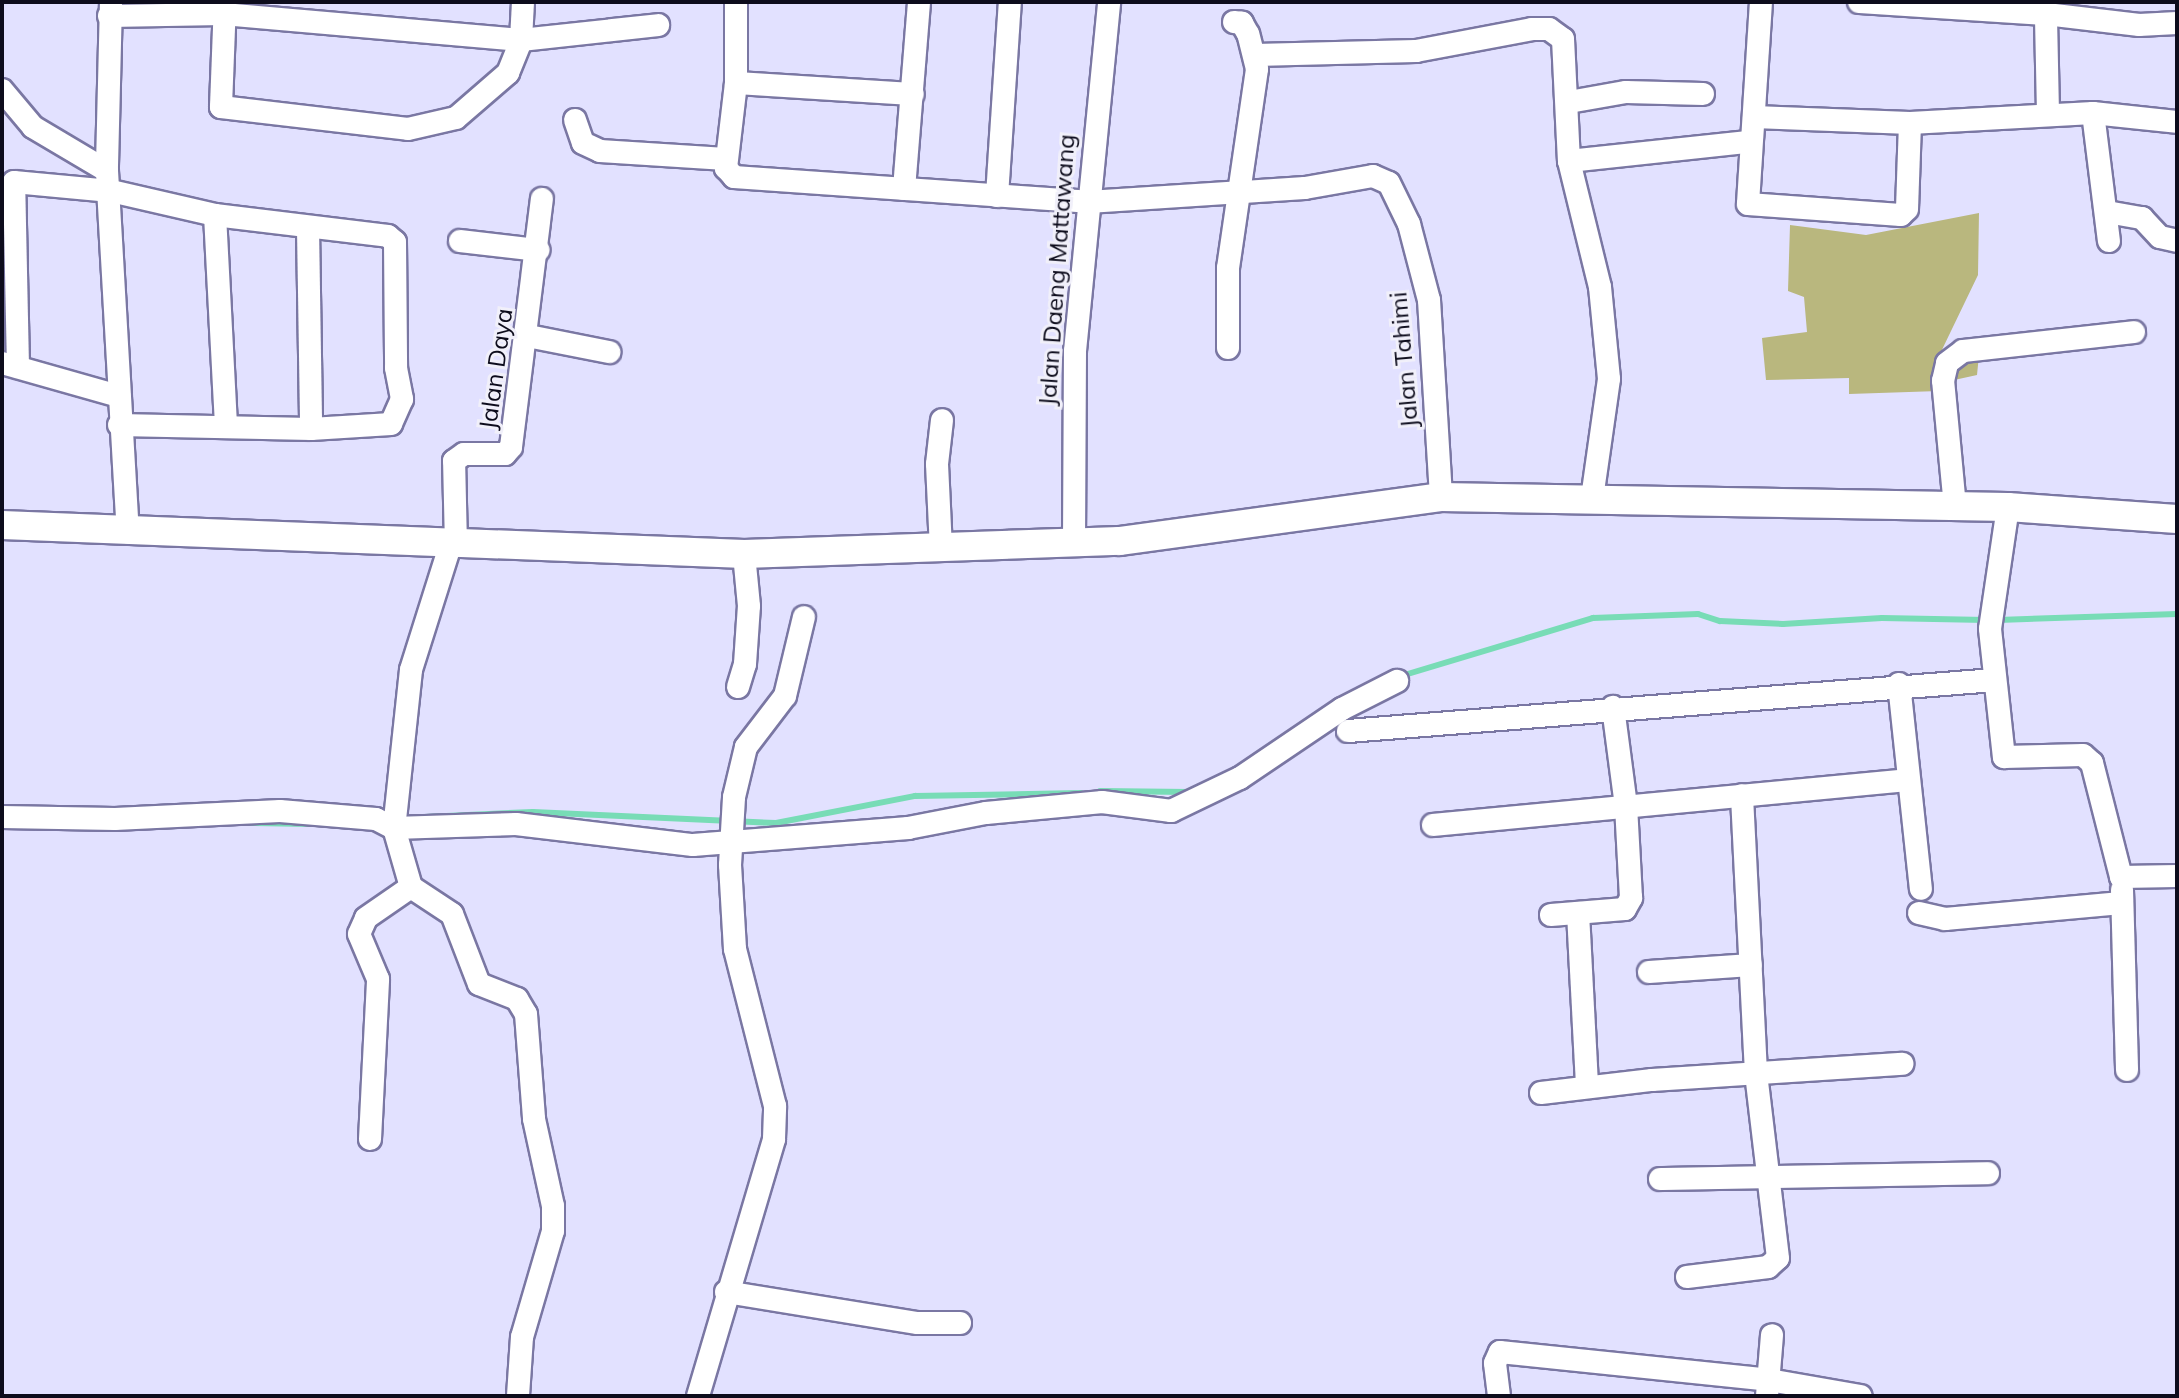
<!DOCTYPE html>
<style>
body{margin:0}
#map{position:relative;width:2179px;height:1398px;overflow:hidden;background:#e2e1ff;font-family:Mulish,sans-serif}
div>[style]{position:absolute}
.green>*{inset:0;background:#b9b77e}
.stream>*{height:6px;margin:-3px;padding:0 3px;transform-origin:3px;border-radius:3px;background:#78dcb6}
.roads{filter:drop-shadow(2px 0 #7a77a3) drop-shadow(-2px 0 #7a77a3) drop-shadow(0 2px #7a77a3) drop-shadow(0 -2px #7a77a3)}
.minor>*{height:22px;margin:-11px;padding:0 11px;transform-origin:11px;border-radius:11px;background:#fff}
.tertiary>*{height:28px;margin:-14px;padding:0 14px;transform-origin:14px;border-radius:14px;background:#fff}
span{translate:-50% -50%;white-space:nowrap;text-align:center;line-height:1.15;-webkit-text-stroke:6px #f1f0fa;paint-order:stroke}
.street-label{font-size:24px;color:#0d0c1c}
.frame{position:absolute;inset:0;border:4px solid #0d0c1c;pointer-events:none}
</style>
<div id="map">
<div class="green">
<i style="clip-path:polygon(1979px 213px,1978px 275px,1938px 358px,1979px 355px,1977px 375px,1945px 382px,1939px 391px,1849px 394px,1849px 378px,1766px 380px,1762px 338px,1807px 332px,1804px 297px,1788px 291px,1790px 225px,1866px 235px)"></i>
</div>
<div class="stream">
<i style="left:1998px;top:620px;width:179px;rotate:-1.9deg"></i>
<i style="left:1401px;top:676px;width:201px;rotate:-16.8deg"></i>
<i style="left:1593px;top:618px;width:105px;rotate:-2.2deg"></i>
<i style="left:1698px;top:614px;width:23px;rotate:18deg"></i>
<i style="left:1720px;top:621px;width:63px;rotate:2.7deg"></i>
<i style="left:1783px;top:624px;width:99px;rotate:-3.5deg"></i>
<i style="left:1882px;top:618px;width:104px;rotate:1.1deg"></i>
<i style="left:1100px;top:791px;width:89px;rotate:0.6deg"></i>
<i style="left:425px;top:817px;width:108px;rotate:-2.7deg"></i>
<i style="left:533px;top:812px;width:243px;rotate:2.6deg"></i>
<i style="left:776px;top:823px;width:142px;rotate:-11deg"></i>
<i style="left:915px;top:796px;width:166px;rotate:-1deg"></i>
<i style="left:249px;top:823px;width:61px;rotate:0.9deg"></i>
</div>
<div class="roads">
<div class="minor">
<i style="left:111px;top:2px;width:169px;rotate:91.4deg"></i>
<i style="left:107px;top:171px;width:362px;rotate:86.7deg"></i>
<i style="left:225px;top:2px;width:105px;rotate:92.2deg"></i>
<i style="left:221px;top:107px;width:188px;rotate:6.7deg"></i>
<i style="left:408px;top:129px;width:49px;rotate:-12.9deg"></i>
<i style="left:456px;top:118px;width:69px;rotate:-40.9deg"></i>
<i style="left:508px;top:73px;width:35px;rotate:-68deg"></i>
<i style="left:521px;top:40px;width:38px;rotate:-87deg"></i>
<i style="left:736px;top:2px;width:81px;rotate:90deg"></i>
<i style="left:736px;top:83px;width:86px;rotate:96.7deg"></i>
<i style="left:726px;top:168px;width:12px;rotate:48deg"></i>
<i style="left:734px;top:177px;width:355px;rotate:4deg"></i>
<i style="left:1088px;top:202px;width:217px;rotate:-3.7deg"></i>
<i style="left:1305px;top:188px;width:69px;rotate:-10deg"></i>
<i style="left:1373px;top:176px;width:17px;rotate:24deg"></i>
<i style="left:1389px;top:183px;width:46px;rotate:64deg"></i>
<i style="left:1409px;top:224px;width:79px;rotate:75.3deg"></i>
<i style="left:1429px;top:300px;width:197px;rotate:86.5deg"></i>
<i style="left:1761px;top:2px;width:202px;rotate:93.7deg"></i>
<i style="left:1748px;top:204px;width:153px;rotate:4.1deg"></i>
<i style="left:1901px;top:215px;width:8px;rotate:-45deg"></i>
<i style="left:1907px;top:209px;width:86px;rotate:-88deg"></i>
<i style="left:1859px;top:2px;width:187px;rotate:3.7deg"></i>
<i style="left:109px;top:16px;width:114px;rotate:-1deg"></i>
<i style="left:223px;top:14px;width:299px;rotate:5deg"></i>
<i style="left:521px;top:40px;width:138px;rotate:-6.2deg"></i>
<i style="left:1255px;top:55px;width:161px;rotate:-1.4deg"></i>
<i style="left:1416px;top:51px;width:118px;rotate:-10.7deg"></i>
<i style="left:1532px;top:29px;width:17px"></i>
<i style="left:1549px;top:29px;width:17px;rotate:36deg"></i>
<i style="left:1563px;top:39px;width:122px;rotate:87.2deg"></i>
<i style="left:1569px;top:161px;width:130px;rotate:76.2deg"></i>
<i style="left:1600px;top:287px;width:92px;rotate:84.4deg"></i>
<i style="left:1609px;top:379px;width:120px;rotate:98.1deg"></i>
<i style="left:736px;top:83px;width:177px;rotate:3.6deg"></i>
<i style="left:2px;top:90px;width:48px;rotate:50deg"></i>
<i style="left:33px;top:127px;width:86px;rotate:30.7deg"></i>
<i style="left:1569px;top:102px;width:58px;rotate:-10deg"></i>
<i style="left:1626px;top:92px;width:77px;rotate:1.5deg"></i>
<i style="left:2048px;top:113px;width:99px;rotate:-91.2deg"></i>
<i style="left:2046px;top:14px;width:94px;rotate:6.7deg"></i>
<i style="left:2139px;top:25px;width:38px;rotate:-3deg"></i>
<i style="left:2093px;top:113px;width:129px;rotate:82.9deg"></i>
<i style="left:1754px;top:117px;width:156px;rotate:2.2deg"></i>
<i style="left:1910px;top:123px;width:183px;rotate:-3.1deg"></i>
<i style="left:2093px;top:113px;width:84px;rotate:6.1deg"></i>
<i style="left:575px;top:120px;width:24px;rotate:71deg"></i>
<i style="left:583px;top:143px;width:19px;rotate:25deg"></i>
<i style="left:600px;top:151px;width:126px;rotate:3.6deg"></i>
<i style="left:1569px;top:161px;width:180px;rotate:-6.1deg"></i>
<i style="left:904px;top:189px;width:188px;rotate:-85.4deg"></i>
<i style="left:997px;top:196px;width:194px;rotate:-86.2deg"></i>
<i style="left:2107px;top:212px;width:36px;rotate:10deg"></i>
<i style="left:2142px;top:218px;width:26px;rotate:47deg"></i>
<i style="left:2160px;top:237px;width:17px;rotate:13deg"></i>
<i style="left:215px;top:215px;width:211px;rotate:87deg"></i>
<i style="left:308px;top:228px;width:201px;rotate:89.1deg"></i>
<i style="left:460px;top:241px;width:79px;rotate:6.6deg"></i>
<i style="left:528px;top:336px;width:83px;rotate:11.2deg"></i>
<i style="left:1228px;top:348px;width:80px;rotate:-90deg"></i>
<i style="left:1228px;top:268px;width:201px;rotate:-81.7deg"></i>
<i style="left:1257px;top:69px;width:36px;rotate:-104deg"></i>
<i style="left:1248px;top:34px;width:13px;rotate:-119deg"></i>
<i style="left:1242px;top:23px;width:8px;rotate:-173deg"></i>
<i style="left:2px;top:363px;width:122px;rotate:15.8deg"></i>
<i style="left:18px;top:367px;width:185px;rotate:-91.2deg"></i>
<i style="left:14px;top:182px;width:97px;rotate:5.3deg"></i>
<i style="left:111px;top:191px;width:107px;rotate:13deg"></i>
<i style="left:215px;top:215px;width:174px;rotate:6.9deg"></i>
<i style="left:388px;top:236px;width:9px;rotate:41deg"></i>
<i style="left:395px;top:242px;width:126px;rotate:89.5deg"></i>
<i style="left:396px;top:368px;width:32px;rotate:79deg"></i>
<i style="left:402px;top:399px;width:27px;rotate:114deg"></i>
<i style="left:391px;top:424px;width:80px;rotate:176.4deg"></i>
<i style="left:311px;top:429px;width:192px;rotate:-178.8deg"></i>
<i style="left:1955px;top:507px;width:127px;rotate:-95.4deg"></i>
<i style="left:1943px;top:381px;width:18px;rotate:-77deg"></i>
<i style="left:1947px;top:363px;width:20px;rotate:-37deg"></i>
<i style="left:1963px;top:351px;width:172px;rotate:-6.3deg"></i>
<i style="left:2008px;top:507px;width:123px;rotate:98.4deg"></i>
<i style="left:1990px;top:629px;width:129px;rotate:83.8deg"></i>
<i style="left:2004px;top:757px;width:79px;rotate:-1.5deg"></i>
<i style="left:2083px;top:755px;width:12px;rotate:42deg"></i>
<i style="left:2092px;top:763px;width:118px;rotate:75.7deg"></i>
<i style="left:2121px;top:877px;width:56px;rotate:-1deg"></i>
<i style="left:1074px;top:542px;width:191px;rotate:-89.7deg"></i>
<i style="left:1075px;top:351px;width:351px;rotate:-84.4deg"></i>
<i style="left:450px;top:546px;width:130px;rotate:107.5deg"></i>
<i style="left:411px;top:670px;width:159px;rotate:96.1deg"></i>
<i style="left:394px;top:828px;width:61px;rotate:73.9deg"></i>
<i style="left:411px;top:887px;width:49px;rotate:33.4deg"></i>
<i style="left:452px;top:914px;width:75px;rotate:68.9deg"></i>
<i style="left:479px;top:984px;width:41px;rotate:21.5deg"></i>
<i style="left:517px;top:999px;width:17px;rotate:59deg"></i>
<i style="left:526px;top:1014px;width:105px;rotate:85.6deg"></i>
<i style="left:534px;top:1119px;width:89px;rotate:77.7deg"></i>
<i style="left:553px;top:1206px;width:25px;rotate:90deg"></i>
<i style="left:553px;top:1231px;width:110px;rotate:106.3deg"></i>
<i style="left:522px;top:1337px;width:59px;rotate:93.9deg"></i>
<i style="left:456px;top:546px;width:85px;rotate:-91.3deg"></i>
<i style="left:454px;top:461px;width:12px;rotate:-35deg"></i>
<i style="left:464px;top:454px;width:41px"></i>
<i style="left:505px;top:454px;width:9px;rotate:-49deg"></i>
<i style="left:511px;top:447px;width:250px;rotate:-82.9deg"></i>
<i style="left:941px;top:549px;width:85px;rotate:-92.7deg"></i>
<i style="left:937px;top:464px;width:44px;rotate:-83.5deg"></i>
<i style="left:1899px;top:684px;width:206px;rotate:83.9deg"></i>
<i style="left:738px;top:687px;width:24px;rotate:-73deg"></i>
<i style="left:745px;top:664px;width:58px;rotate:-86.1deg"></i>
<i style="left:749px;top:606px;width:52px;rotate:-95.5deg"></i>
<i style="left:1348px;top:731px;width:649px;rotate:-4.51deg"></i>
<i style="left:2px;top:817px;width:113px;rotate:1deg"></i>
<i style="left:115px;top:819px;width:165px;rotate:-2.8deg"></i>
<i style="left:280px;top:811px;width:96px;rotate:4.8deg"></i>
<i style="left:376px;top:819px;width:20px;rotate:27deg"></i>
<i style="left:394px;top:828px;width:122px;rotate:-1.9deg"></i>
<i style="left:516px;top:824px;width:178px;rotate:6.8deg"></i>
<i style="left:693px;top:845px;width:216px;rotate:-4.5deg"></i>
<i style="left:908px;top:828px;width:79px;rotate:-10.9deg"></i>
<i style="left:986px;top:813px;width:117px;rotate:-5.4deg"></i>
<i style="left:1102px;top:802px;width:70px;rotate:7.4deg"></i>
<i style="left:1171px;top:811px;width:76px;rotate:-25.6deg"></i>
<i style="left:1240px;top:778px;width:123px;rotate:-34.1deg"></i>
<i style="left:1342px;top:709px;width:62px;rotate:-27deg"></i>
<i style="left:1433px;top:825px;width:476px;rotate:-5.4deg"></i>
<i style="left:2122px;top:890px;width:180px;rotate:88.4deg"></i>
<i style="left:1578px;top:913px;width:174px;rotate:87deg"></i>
<i style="left:1919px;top:913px;width:27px;rotate:13deg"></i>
<i style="left:1945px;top:919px;width:177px;rotate:-5.2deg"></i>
<i style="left:1551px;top:915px;width:74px;rotate:-4.6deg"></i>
<i style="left:1625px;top:909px;width:13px;rotate:-61deg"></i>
<i style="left:1631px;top:898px;width:92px;rotate:-93.1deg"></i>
<i style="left:1626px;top:806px;width:100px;rotate:-97.5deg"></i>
<i style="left:1649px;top:972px;width:102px;rotate:-3.9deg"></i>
<i style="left:1541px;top:1093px;width:112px;rotate:-6.7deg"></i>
<i style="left:1652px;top:1080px;width:251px;rotate:-3.7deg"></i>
<i style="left:370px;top:1139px;width:160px;rotate:-87.1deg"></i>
<i style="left:378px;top:979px;width:49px;rotate:-112.9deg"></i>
<i style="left:359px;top:934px;width:17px;rotate:-66deg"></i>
<i style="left:366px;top:918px;width:55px;rotate:-34.6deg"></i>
<i style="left:1660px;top:1179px;width:328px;rotate:-1deg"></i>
<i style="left:1687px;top:1277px;width:82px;rotate:-7deg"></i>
<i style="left:1768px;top:1267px;width:13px;rotate:-42deg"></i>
<i style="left:1778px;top:1258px;width:186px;rotate:-96.8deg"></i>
<i style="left:1756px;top:1073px;width:278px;rotate:-92.9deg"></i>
<i style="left:726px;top:1292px;width:194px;rotate:9.2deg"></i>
<i style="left:918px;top:1323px;width:42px"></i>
<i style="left:698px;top:1396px;width:268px;rotate:-73.5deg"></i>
<i style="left:774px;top:1139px;width:33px;rotate:-88deg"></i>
<i style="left:775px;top:1106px;width:162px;rotate:-104.3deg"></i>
<i style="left:735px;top:949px;width:84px;rotate:-93.4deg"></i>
<i style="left:730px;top:865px;width:68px;rotate:-86.6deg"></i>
<i style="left:734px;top:797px;width:51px;rotate:-76.5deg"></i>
<i style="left:746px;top:747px;width:64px;rotate:-52.6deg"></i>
<i style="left:785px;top:696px;width:81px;rotate:-76.5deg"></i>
<i style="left:1499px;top:1396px;width:33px;rotate:-97deg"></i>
<i style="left:1495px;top:1363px;width:12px;rotate:-66deg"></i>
<i style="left:1500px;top:1352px;width:270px;rotate:5.9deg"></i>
<i style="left:1769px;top:1380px;width:93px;rotate:9.9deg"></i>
<i style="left:1767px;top:1396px;width:61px;rotate:-85.3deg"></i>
</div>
<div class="tertiary">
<i style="left:2px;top:525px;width:743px;rotate:2.24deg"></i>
<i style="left:744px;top:554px;width:376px;rotate:-2deg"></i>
<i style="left:1120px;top:541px;width:324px;rotate:-7.8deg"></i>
<i style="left:1441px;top:497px;width:567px;rotate:1.01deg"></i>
<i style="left:2008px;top:507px;width:169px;rotate:4.1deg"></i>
</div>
</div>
<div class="street-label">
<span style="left:1057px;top:270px;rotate:-86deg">Jalan Daeng Mattawang</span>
<span style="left:1404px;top:360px;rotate:-95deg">Jalan Tahimi</span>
<span style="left:496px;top:369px;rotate:-82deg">Jalan Daya</span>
</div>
<div class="frame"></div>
</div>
